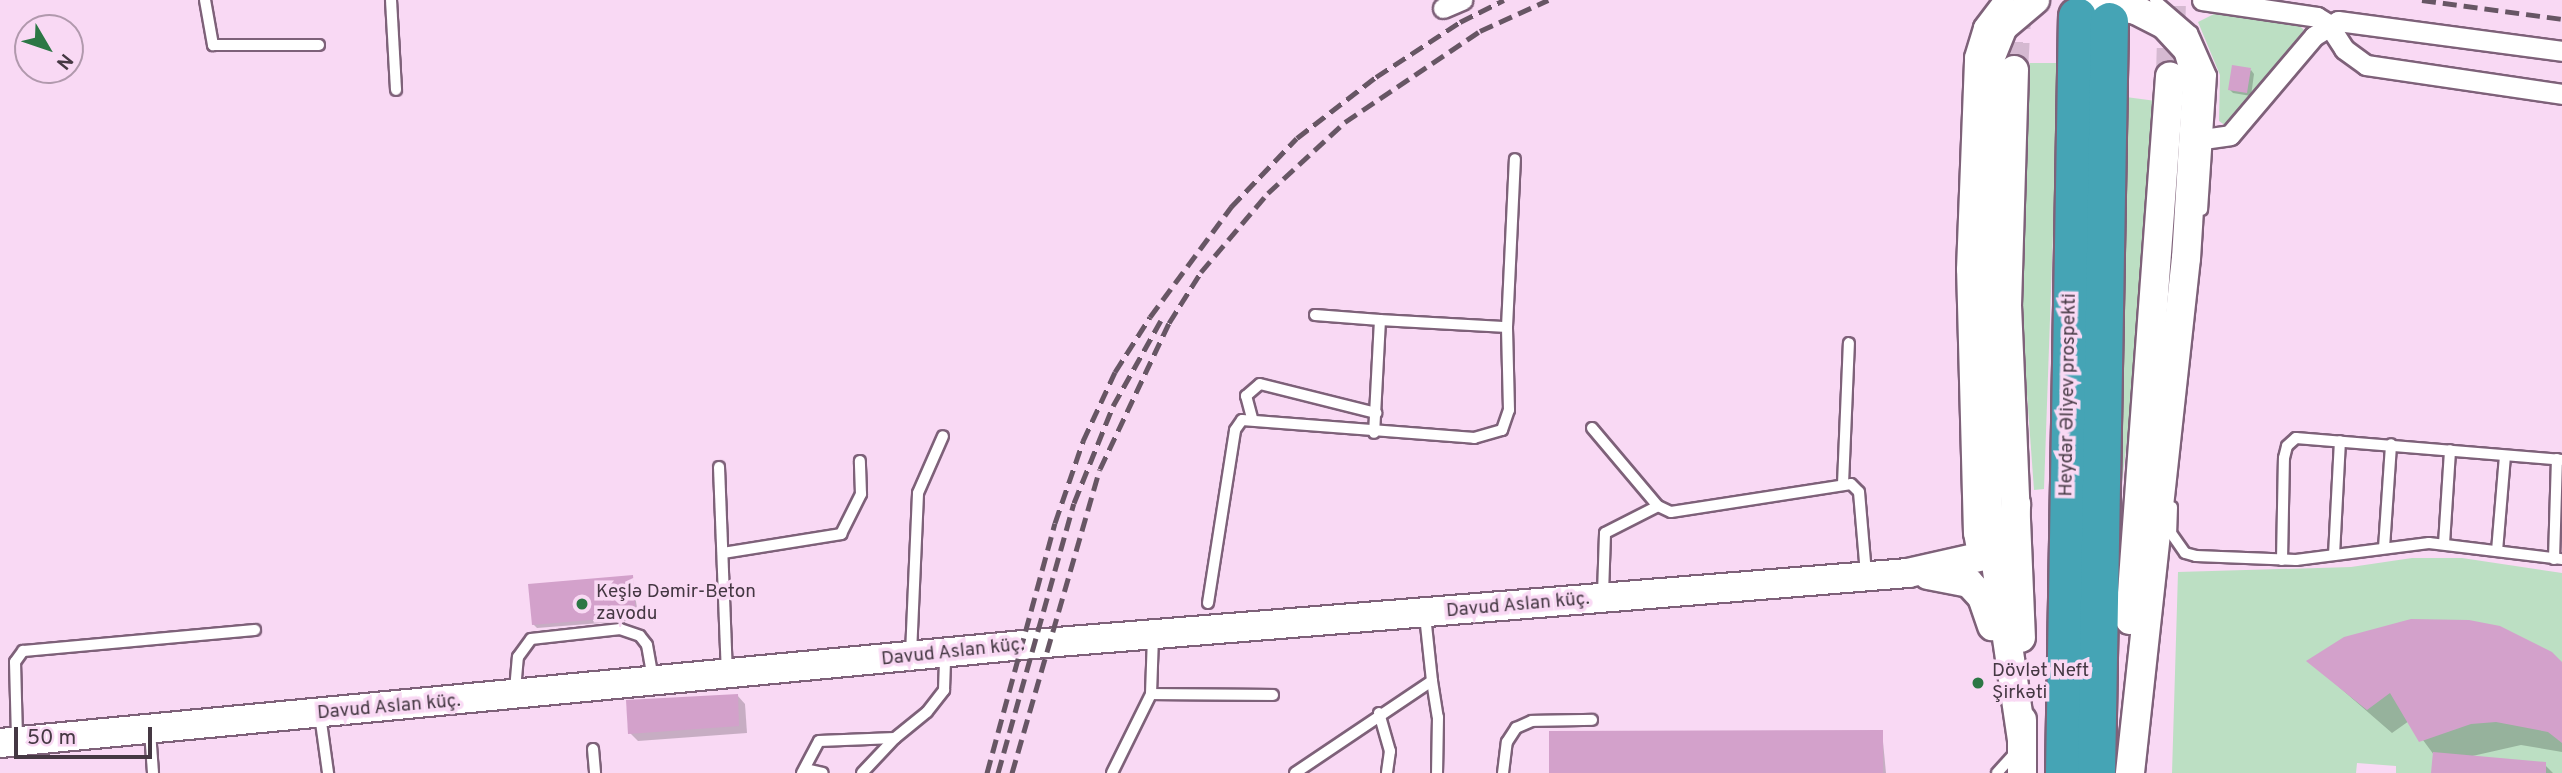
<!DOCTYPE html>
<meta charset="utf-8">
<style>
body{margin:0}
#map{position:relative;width:2562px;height:773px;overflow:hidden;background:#f9d9f4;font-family:Overpass,sans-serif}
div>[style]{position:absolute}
.green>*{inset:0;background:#bcdfc3}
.shadow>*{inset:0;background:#0003}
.building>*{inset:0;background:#d3a1cb}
.secondary-tunnel>*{height:28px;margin-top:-14px;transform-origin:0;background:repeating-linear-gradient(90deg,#d5b9d1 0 28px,transparent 0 42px)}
.roads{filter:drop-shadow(2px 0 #7e6179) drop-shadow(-2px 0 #7e6179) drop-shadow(0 2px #7e6179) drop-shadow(0 -2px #7e6179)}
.lane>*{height:10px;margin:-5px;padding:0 5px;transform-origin:5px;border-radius:5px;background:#fff}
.street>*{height:19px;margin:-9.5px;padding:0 9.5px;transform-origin:9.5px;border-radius:9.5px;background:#fff}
.secondary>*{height:28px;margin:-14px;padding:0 14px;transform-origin:14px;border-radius:14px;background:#fff}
.highway>*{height:37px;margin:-18.5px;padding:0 18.5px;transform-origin:18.5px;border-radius:18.5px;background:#45a4b5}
.rail>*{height:5px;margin-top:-2.5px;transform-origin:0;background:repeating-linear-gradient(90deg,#675664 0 14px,transparent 0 21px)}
.dots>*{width:19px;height:19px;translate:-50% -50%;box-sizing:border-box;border:4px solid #f9d9f4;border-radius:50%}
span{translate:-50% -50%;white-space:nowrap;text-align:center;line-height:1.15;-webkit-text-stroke:7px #f9d9f4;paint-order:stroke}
.street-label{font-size:19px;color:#453843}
.poi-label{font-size:19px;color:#453843}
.left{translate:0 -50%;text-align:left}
.north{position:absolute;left:14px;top:14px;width:70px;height:70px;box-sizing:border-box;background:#f9d9f4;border:2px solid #b199ad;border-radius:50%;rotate:129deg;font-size:19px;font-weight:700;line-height:28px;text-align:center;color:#453843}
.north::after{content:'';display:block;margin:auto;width:24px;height:32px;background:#2c7745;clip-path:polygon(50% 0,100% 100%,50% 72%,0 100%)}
.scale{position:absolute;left:14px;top:727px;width:138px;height:32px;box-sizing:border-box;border:4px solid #453843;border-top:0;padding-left:9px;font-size:21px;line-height:24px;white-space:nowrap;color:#453843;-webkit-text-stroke:5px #f9d9f4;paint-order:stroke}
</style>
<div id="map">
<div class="green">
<i style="clip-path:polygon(2220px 11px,2297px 23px,2304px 30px,2226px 126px,2219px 121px,2220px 75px,2198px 22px)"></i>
<i style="clip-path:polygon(2030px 63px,2059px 63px,2044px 489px,2034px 490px,2022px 325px)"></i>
<i style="clip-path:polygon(2126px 97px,2156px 101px,2137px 359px,2113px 556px)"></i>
<i style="clip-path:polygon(2412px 558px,2462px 558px,2562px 573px,2562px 773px,2396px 773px,2396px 766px,2357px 763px,2356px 773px,2172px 773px,2178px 572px,2351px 567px)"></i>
</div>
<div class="shadow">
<i style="clip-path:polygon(2251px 70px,2254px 74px,2251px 96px,2233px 93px,2230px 90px)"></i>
<i style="clip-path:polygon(632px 577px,639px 620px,537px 628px,533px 624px)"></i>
<i style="clip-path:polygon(2309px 661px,2562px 664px,2562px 752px,2521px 745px,2468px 757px,2544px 764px,2553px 773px,2433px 773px,2434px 755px,2409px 721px,2392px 733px)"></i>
<i style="clip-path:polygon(737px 695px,745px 704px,747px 733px,638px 741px,630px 733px)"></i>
<i style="clip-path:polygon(1882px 731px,1886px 773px,1551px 773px)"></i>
</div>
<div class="building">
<i style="clip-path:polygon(2232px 65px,2251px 68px,2247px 93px,2228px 90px)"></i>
<i style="clip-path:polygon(633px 575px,636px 616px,532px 625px,528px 584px)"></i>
<i style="clip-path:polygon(2411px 619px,2469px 620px,2500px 626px,2552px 652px,2562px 662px,2562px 743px,2548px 732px,2496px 722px,2471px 724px,2419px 742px,2390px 693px,2367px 710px,2306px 661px,2344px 637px)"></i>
<i style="clip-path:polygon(738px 694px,739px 726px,628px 734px,626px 700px)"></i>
<i style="clip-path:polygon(1883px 730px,1883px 773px,1549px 773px,1549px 731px)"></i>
<i style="clip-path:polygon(2433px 752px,2546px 762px,2546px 773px,2431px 773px)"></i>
</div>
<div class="secondary-tunnel">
<i style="left:2014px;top:70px;width:70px;rotate:-86.7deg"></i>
<i style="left:2170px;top:76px;width:76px;rotate:-88.5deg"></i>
</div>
<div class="roads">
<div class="lane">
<i style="left:205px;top:0;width:46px;rotate:79.9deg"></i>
<i style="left:213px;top:45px;width:106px"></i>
<i style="left:391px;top:0;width:90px;rotate:86.8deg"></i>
<i style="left:2155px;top:0;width:49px;rotate:40.9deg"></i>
<i style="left:2192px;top:32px;width:47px;rotate:66.2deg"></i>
<i style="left:2211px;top:75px;width:135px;rotate:93.8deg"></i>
<i style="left:1315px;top:315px;width:65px;rotate:4.4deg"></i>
<i style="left:1380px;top:320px;width:113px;rotate:93deg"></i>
<i style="left:1380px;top:320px;width:127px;rotate:3.2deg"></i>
<i style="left:1252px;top:418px;width:23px;rotate:-105deg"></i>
<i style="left:1246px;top:396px;width:18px;rotate:-41deg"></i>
<i style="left:1260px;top:384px;width:120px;rotate:14deg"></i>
<i style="left:1592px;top:428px;width:102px;rotate:49.8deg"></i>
<i style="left:1658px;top:506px;width:14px;rotate:25deg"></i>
<i style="left:1671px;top:512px;width:182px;rotate:-8.8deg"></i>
<i style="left:1851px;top:484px;width:11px;rotate:45deg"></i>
<i style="left:1859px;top:492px;width:81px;rotate:85.1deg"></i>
<i style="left:719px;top:467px;width:205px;rotate:87.8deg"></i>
<i style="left:1843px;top:484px;width:141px;rotate:-87.6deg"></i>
<i style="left:2172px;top:507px;width:26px;rotate:92deg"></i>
<i style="left:2171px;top:533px;width:24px;rotate:55deg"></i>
<i style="left:2185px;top:553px;width:11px;rotate:15deg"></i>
<i style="left:2196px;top:556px;width:100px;rotate:2.3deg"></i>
<i style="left:2296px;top:560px;width:134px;rotate:-7.3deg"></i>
<i style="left:2429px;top:543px;width:134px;rotate:6.9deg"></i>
<i style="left:2444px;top:544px;width:94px;rotate:-86.3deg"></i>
<i style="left:2384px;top:548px;width:104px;rotate:-86.1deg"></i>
<i style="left:2497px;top:551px;width:95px;rotate:-85.2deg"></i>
<i style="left:723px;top:553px;width:120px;rotate:-9.1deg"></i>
<i style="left:841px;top:534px;width:45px;rotate:-63.4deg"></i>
<i style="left:861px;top:494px;width:33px;rotate:-92deg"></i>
<i style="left:2334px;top:555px;width:114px;rotate:-87deg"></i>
<i style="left:2554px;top:559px;width:100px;rotate:-88.3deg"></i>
<i style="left:2282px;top:560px;width:102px;rotate:-88.9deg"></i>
<i style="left:2284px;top:458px;width:12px;rotate:-76deg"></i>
<i style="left:2287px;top:446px;width:12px;rotate:-42deg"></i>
<i style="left:2296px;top:438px;width:267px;rotate:4.7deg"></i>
<i style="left:1603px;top:594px;width:61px;rotate:-88.1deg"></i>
<i style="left:1605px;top:533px;width:59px;rotate:-27deg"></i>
<i style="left:1208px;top:603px;width:175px;rotate:-81.1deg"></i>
<i style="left:1235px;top:430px;width:12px;rotate:-55deg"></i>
<i style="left:1242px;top:420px;width:233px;rotate:4.4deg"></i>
<i style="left:1474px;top:438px;width:29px;rotate:-16deg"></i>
<i style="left:1502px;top:430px;width:21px;rotate:-71deg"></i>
<i style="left:1509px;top:410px;width:83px;rotate:-91.4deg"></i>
<i style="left:1507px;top:327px;width:168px;rotate:-87.3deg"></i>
<i style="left:911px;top:654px;width:161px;rotate:-87.5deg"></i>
<i style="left:918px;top:493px;width:62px;rotate:-66.3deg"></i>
<i style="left:1432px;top:681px;width:36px;rotate:81deg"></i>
<i style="left:1438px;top:717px;width:56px;rotate:91deg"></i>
<i style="left:515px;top:690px;width:33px;rotate:-85deg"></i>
<i style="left:518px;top:657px;width:22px;rotate:-54deg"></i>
<i style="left:531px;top:639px;width:90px;rotate:-6.4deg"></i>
<i style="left:620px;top:629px;width:21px;rotate:19deg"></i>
<i style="left:640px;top:636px;width:11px;rotate:52deg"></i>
<i style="left:647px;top:645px;width:35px;rotate:80deg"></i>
<i style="left:1151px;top:694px;width:58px;rotate:-88deg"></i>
<i style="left:1379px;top:713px;width:40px;rotate:74deg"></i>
<i style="left:1390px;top:751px;width:22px;rotate:98deg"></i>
<i style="left:320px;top:715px;width:59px;rotate:82.1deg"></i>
<i style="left:150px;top:731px;width:42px;rotate:85.9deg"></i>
<i style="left:17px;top:738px;width:76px;rotate:-91.5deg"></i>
<i style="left:15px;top:662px;width:14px;rotate:-54deg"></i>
<i style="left:23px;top:651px;width:233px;rotate:-5.2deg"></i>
<i style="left:593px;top:749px;width:24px;rotate:85deg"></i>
<i style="left:806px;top:769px;width:17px;rotate:13deg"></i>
<i style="left:802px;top:773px;width:36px;rotate:-62deg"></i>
<i style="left:819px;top:741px;width:76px;rotate:-2.3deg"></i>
<i style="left:895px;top:738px;width:41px;rotate:-39.1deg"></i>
<i style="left:927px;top:712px;width:28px;rotate:-52deg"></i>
<i style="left:944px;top:690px;width:35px;rotate:-88deg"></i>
<i style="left:862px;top:773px;width:48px;rotate:-46.7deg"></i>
<i style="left:1112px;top:773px;width:88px;rotate:-63.7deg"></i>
<i style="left:1151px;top:694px;width:122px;rotate:0.5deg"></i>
<i style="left:1295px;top:773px;width:165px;rotate:-33.9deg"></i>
<i style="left:1432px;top:681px;width:65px;rotate:-96.1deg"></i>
<i style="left:1503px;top:773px;width:31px;rotate:-83deg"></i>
<i style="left:1507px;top:742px;width:17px;rotate:-57deg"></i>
<i style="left:1516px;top:728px;width:17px;rotate:-24deg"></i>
<i style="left:1532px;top:721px;width:60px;rotate:-1deg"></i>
<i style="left:1997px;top:773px;width:30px;rotate:-48deg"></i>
</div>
<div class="street">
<i style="left:2202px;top:0;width:116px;rotate:8.4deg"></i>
<i style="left:2317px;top:17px;width:13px;rotate:32deg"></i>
<i style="left:2328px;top:24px;width:30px;rotate:57deg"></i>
<i style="left:2344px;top:49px;width:27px;rotate:36deg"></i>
<i style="left:2366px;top:65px;width:198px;rotate:8.4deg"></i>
<i style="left:1443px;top:8px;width:21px;rotate:-23deg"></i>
<i style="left:2196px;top:140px;width:34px;rotate:-8deg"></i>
<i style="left:2230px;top:135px;width:130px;rotate:-49.7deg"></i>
<i style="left:2314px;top:36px;width:28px;rotate:-32deg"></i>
<i style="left:2338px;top:21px;width:226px;rotate:7.6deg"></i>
<i style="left:1993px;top:557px;width:19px;rotate:-152deg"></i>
<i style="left:1976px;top:548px;width:15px;rotate:-101deg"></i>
<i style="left:1973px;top:533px;width:264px;rotate:-91.5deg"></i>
<i style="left:1966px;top:269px;width:212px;rotate:-87.8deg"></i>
<i style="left:1974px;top:57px;width:31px;rotate:-73deg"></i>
<i style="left:1983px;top:27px;width:34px;rotate:-53deg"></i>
</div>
<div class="secondary">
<i style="left:2086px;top:0;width:51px;rotate:11.3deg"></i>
<i style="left:2136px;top:10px;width:33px;rotate:27deg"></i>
<i style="left:2165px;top:25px;width:34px;rotate:47deg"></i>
<i style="left:2188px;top:50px;width:30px;rotate:73deg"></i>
<i style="left:2197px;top:79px;width:179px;rotate:93.5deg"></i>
<i style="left:2186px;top:258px;width:518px;rotate:96.21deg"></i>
<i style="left:2014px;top:70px;width:235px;rotate:91.7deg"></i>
<i style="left:2007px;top:305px;width:333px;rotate:87.6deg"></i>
<i style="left:1928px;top:575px;width:42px;rotate:11deg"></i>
<i style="left:1969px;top:583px;width:19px;rotate:47deg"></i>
<i style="left:1982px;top:597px;width:31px;rotate:71deg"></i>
<i style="left:2130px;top:620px;width:545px;rotate:-85.79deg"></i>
<i style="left:2022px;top:720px;width:53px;rotate:90deg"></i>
<i style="left:2022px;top:740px;width:233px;rotate:-98.4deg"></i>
<i style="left:1988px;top:509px;width:241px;rotate:-91.4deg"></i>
<i style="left:1982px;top:268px;width:209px;rotate:-87.8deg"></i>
<i style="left:1990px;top:59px;width:35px;rotate:-68deg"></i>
<i style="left:2003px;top:27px;width:42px;rotate:-40.2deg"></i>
<i style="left:0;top:743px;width:1038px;rotate:-5.47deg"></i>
<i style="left:1033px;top:644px;width:878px;rotate:-4.64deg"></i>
<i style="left:1908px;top:573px;width:100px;rotate:-12.7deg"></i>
<i style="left:2006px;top:551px;width:17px;rotate:-62deg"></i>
<i style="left:2014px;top:536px;width:32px;rotate:-86deg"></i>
</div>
<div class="highway">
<i style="left:2064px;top:773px;width:757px;rotate:-89.02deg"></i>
<i style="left:2096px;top:773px;width:752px;rotate:-89.01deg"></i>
</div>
</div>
<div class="rail">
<i style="left:2422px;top:0;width:141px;rotate:7.7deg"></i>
<i style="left:987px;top:773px;width:259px;rotate:-74.8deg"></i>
<i style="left:1055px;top:523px;width:87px;rotate:-71.1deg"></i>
<i style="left:1083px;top:441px;width:76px;rotate:-65.1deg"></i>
<i style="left:1115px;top:372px;width:65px;rotate:-57.5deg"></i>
<i style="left:1150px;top:317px;width:137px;rotate:-53.6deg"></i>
<i style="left:1231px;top:207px;width:95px;rotate:-46.3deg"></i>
<i style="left:1297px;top:138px;width:100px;rotate:-37.7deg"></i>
<i style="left:1376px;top:77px;width:100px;rotate:-33.2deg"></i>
<i style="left:1460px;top:22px;width:49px;rotate:-26.6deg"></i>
<i style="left:998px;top:773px;width:280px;rotate:-74.3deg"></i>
<i style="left:1074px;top:503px;width:105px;rotate:-68.1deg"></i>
<i style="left:1113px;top:406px;width:98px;rotate:-60.8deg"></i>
<i style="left:1012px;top:773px;width:316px;rotate:-73.9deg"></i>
<i style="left:1100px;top:469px;width:161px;rotate:-64.7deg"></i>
<i style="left:1169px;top:323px;width:60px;rotate:-57.9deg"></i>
<i style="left:1201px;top:272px;width:104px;rotate:-49.7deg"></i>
<i style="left:1268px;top:193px;width:105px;rotate:-42.7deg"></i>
<i style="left:1345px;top:122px;width:163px;rotate:-34deg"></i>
<i style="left:1480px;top:31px;width:75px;rotate:-24.5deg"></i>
</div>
<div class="dots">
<i style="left:582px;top:604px;background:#2c7745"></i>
<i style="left:1978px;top:683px;background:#2c7745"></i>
</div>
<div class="street-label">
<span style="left:2069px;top:395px;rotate:-89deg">Heydər Əliyev prospekti</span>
<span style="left:1518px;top:606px;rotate:-5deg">Davud Aslan küç.</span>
<span style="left:953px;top:653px;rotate:-6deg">Davud Aslan küç.</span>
<span style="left:389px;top:708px;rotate:-5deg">Davud Aslan küç.</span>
</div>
<div class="poi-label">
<span class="left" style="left:596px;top:604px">Keşlə Dəmir-Beton<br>zavodu</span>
<span class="left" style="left:1992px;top:683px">Dövlət Neft<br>Şirkəti</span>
</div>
<div class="north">N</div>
<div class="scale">50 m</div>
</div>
